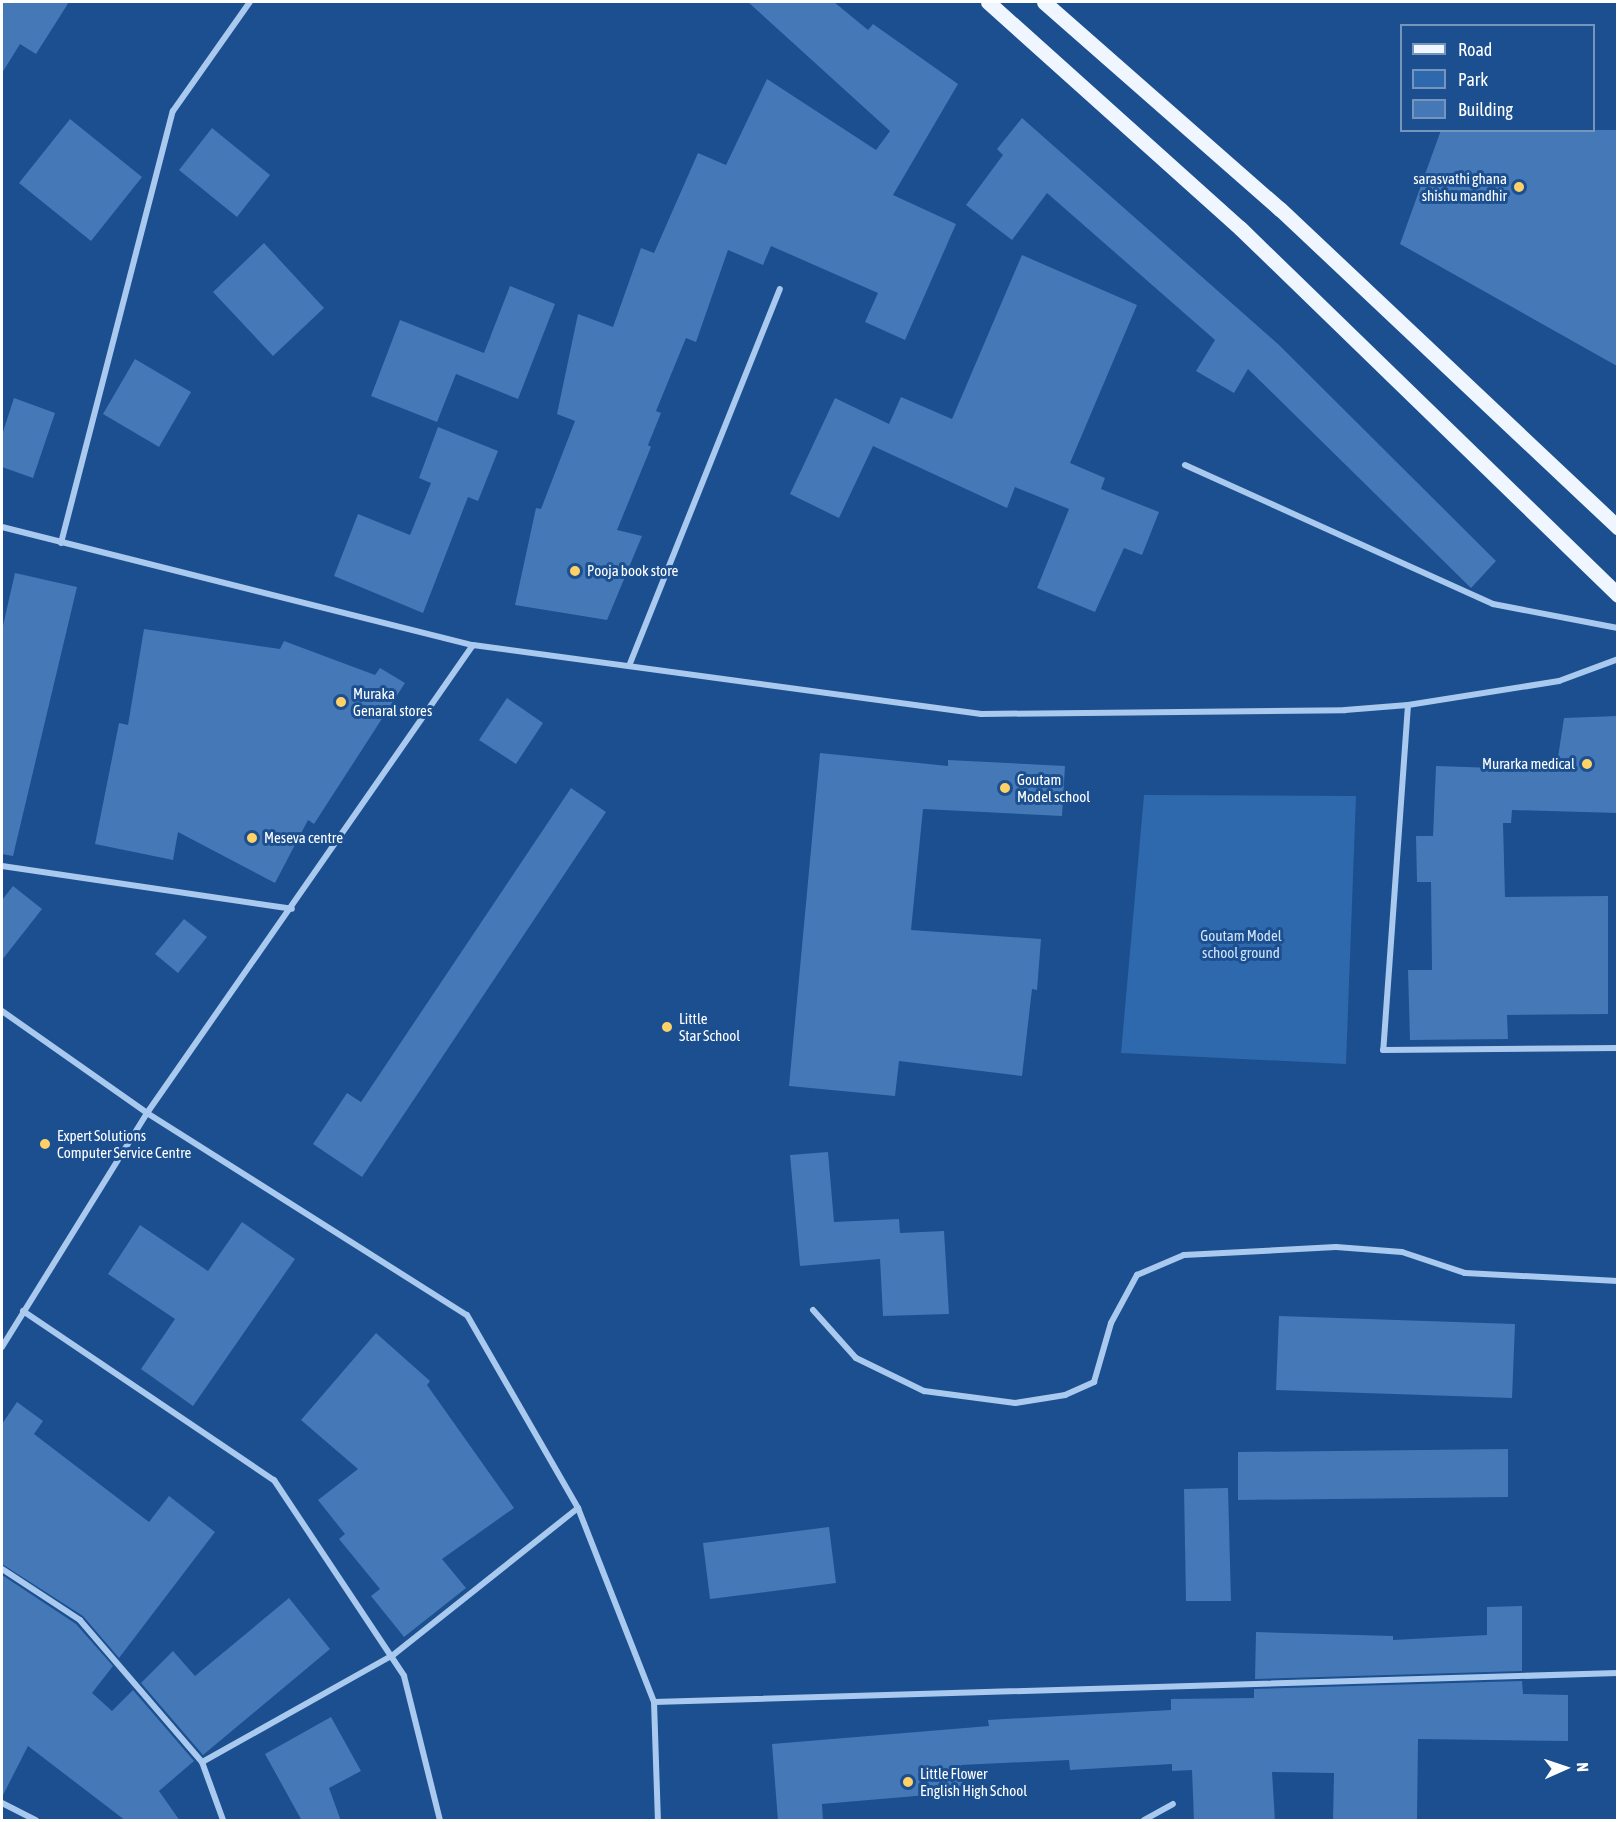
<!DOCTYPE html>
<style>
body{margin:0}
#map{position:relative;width:1619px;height:1822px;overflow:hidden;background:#1b4f8f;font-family:"Asap Condensed",sans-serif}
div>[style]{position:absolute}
.green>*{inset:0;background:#2e69ad}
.building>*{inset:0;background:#4478b7}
.minor>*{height:6px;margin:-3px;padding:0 3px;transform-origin:3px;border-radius:3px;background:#a9c9ee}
.primary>*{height:15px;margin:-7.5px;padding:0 7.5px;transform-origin:7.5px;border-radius:7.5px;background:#f0f6ff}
.dots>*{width:16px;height:16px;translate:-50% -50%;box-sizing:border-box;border:3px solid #1b4f8f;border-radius:50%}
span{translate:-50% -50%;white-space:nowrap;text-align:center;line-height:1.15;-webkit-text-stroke:6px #1b4f8f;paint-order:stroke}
.poi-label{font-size:15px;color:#fff}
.right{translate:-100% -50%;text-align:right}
.left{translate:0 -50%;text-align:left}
.park-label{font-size:15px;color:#cfe3fa}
.frame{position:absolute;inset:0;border:3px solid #fff;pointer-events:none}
.legend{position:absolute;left:1400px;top:24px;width:195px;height:108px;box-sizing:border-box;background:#1b4f8f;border:2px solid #7695bc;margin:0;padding:8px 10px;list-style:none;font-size:18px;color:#fff}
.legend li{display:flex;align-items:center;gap:12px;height:30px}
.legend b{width:30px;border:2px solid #7695bc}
.north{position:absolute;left:1535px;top:1738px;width:60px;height:60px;-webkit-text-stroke:4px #1b4f8f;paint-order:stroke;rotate:87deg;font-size:16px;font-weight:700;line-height:24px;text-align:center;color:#fff}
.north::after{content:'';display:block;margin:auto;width:21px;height:27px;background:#fff;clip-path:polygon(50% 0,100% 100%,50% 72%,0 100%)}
</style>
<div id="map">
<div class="green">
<i style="clip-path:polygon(1144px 795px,1356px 796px,1346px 1064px,1121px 1053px)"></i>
</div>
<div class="building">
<i style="clip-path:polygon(2px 2px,69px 2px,36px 54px,20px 44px,2px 73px)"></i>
<i style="clip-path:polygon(748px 2px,834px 2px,868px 30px,873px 24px,958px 84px,893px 195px,956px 224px,905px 340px,865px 322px,878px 293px,771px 246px,763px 265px,728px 250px,696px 342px,686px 338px,656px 411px,661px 413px,648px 445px,651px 447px,617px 530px,642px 536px,607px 620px,515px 605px,536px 508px,541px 509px,575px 421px,557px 414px,578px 314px,613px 327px,641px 248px,654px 253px,698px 153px,726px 165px,767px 79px,876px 150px,890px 131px)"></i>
<i style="clip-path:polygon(1022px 118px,1278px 344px,1496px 561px,1471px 588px,1248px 369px,1234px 393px,1196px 371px,1215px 340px,1047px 193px,1012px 240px,966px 205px,1003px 155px,997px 149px)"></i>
<i style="clip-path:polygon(70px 119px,142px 177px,91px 241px,19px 183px)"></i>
<i style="clip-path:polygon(212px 128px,270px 175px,237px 217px,179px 170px)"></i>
<i style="clip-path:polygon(1441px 130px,1617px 130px,1617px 366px,1400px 244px)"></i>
<i style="clip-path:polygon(264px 243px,324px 308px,273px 356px,213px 292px)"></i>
<i style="clip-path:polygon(1022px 255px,1137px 305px,1070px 463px,1105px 478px,1101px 489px,1159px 512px,1142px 555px,1124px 548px,1095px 612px,1037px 588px,1069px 509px,1015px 487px,1007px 508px,873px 446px,839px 518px,790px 494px,835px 398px,889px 424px,901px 397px,952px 419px)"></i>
<i style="clip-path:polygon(510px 286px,555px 304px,518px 399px,456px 374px,437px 422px,371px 396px,400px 320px,484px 353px)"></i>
<i style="clip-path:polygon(135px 359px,191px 392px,159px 447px,103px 414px)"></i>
<i style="clip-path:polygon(14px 398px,55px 413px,33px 478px,2px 467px,2px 435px)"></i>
<i style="clip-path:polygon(438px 427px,498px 451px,478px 501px,468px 497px,423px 613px,334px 576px,358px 514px,410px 535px,431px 483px,419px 478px)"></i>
<i style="clip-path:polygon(15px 573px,77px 587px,13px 856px,2px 854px,2px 630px)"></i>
<i style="clip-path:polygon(144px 629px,280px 649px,284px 641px,375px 675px,380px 668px,405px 683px,314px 824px,308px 820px,275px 883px,178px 832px,173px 860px,95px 844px,119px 723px,128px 725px)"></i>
<i style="clip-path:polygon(507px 698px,543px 723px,516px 764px,479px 740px)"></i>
<i style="clip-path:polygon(1617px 716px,1617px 813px,1512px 810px,1511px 823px,1503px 823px,1505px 897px,1608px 896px,1608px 1014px,1507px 1015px,1508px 1039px,1410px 1040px,1408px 970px,1432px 970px,1431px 882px,1417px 882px,1416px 836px,1433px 836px,1436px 766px,1556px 770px,1564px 718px)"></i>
<i style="clip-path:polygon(820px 753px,948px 766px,948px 760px,1065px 766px,1062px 816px,923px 809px,911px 930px,1041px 939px,1037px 990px,1032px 989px,1022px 1076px,899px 1061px,895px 1096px,789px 1086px)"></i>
<i style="clip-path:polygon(571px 788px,606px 812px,362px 1177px,313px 1144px,347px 1093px,361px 1102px)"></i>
<i style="clip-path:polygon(13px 886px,42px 909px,2px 960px,2px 900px)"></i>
<i style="clip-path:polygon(184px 919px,207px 937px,178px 973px,155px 954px)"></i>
<i style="clip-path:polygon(828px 1152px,834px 1222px,899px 1219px,900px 1233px,944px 1231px,949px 1314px,883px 1316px,880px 1259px,800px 1266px,790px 1155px)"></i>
<i style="clip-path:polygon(242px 1222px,295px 1259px,193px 1406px,141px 1369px,175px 1319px,108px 1274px,140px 1225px,208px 1271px)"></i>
<i style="clip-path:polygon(1279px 1316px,1515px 1324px,1512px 1398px,1276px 1390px)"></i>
<i style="clip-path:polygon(376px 1333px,430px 1381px,427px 1385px,514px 1508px,442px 1559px,466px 1588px,404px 1637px,371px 1596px,380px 1589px,339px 1539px,345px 1534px,318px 1500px,358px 1469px,301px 1420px)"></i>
<i style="clip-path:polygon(17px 1402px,43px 1421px,34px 1434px,149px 1522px,169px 1496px,215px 1532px,119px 1658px,83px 1616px,2px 1564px,2px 1424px)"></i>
<i style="clip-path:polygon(1508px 1449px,1508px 1497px,1238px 1500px,1238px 1452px)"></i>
<i style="clip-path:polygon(1228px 1488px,1231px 1601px,1186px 1601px,1184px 1489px)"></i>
<i style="clip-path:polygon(829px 1527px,836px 1583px,710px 1599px,703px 1543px)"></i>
<i style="clip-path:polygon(2px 1575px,76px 1624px,113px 1666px,92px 1693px,112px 1711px,133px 1690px,194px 1761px,159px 1791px,180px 1821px,126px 1821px,28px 1746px,2px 1797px)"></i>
<i style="clip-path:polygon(289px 1598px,330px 1649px,203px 1755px,141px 1683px,173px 1651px,195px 1676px)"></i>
<i style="clip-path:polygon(1522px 1606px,1522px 1671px,1255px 1679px,1256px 1632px,1393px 1636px,1393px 1640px,1487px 1635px,1487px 1607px)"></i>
<i style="clip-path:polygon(1522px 1681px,1523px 1694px,1568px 1695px,1568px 1741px,1418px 1739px,1417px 1821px,1333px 1821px,1334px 1773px,1272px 1772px,1275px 1821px,1194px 1821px,1192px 1770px,1172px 1771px,1172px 1764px,1070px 1770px,1069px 1760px,961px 1765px,963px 1792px,822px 1804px,823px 1821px,778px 1821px,772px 1744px,989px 1726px,988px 1720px,1171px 1710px,1171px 1699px,1254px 1698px,1254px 1689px)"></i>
<i style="clip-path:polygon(331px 1717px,361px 1771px,329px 1788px,341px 1821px,302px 1821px,265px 1754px)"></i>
</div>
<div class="minor">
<i style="left:1185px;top:465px;width:338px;rotate:24.3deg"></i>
<i style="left:1493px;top:604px;width:127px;rotate:10.9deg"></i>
<i style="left:2px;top:527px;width:486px;rotate:14.1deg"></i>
<i style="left:473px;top:645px;width:513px;rotate:7.73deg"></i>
<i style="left:981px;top:714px;width:364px;rotate:-0.6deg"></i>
<i style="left:1345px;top:710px;width:63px;rotate:-4.5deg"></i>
<i style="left:1408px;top:705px;width:153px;rotate:-9deg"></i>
<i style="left:1559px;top:681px;width:63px;rotate:-20.4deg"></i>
<i style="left:61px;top:543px;width:446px;rotate:-75.5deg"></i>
<i style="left:173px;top:111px;width:133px;rotate:-54.8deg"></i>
<i style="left:629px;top:666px;width:406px;rotate:-68.2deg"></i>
<i style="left:1408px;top:705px;width:346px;rotate:94.1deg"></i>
<i style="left:1383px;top:1050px;width:235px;rotate:-0.5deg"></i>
<i style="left:2px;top:866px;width:293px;rotate:8.4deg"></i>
<i style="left:2px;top:1011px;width:177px;rotate:35.1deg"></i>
<i style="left:147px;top:1113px;width:378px;rotate:32.3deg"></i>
<i style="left:467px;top:1315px;width:223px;rotate:60.1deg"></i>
<i style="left:578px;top:1508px;width:236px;rotate:141.5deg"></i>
<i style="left:393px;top:1655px;width:219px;rotate:150.7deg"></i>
<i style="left:202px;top:1762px;width:187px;rotate:-130.7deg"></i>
<i style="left:80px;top:1620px;width:93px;rotate:-146.8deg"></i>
<i style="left:813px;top:1310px;width:64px;rotate:48.1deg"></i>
<i style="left:856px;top:1358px;width:76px;rotate:25.9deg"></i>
<i style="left:924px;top:1391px;width:92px;rotate:7.5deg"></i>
<i style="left:1015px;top:1403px;width:51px;rotate:-9.1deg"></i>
<i style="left:1065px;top:1395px;width:32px;rotate:-24deg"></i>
<i style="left:1094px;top:1382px;width:61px;rotate:-73.9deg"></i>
<i style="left:1111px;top:1323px;width:55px;rotate:-61.6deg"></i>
<i style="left:1137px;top:1275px;width:51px;rotate:-23.1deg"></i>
<i style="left:1184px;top:1255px;width:152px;rotate:-3deg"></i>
<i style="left:1336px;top:1247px;width:66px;rotate:4.3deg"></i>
<i style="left:1402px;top:1252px;width:66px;rotate:18.4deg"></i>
<i style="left:1465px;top:1273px;width:153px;rotate:3deg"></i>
<i style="left:23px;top:1311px;width:303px;rotate:34deg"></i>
<i style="left:274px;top:1480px;width:235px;rotate:56.4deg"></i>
<i style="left:404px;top:1676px;width:148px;rotate:76deg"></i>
<i style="left:2px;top:1347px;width:275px;rotate:-58.2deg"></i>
<i style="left:147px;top:1113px;width:570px;rotate:-55.14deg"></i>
<i style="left:578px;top:1508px;width:208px;rotate:68.6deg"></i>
<i style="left:654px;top:1702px;width:964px;rotate:-1.72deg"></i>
<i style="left:654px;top:1702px;width:118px;rotate:88.1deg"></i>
<i style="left:202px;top:1762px;width:62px;rotate:70.1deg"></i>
<i style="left:2px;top:1803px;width:38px;rotate:27deg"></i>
<i style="left:1144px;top:1820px;width:33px;rotate:-29deg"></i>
</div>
<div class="primary">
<i style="left:988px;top:2px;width:338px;rotate:41.9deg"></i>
<i style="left:1240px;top:228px;width:527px;rotate:44.15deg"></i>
<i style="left:1044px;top:2px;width:314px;rotate:41.3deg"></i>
<i style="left:1280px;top:209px;width:465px;rotate:43.3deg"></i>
</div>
<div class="dots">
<i style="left:1519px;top:187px;background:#ffd166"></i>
<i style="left:575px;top:571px;background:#ffd166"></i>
<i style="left:341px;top:702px;background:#ffd166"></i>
<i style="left:1587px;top:764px;background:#ffd166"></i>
<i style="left:1005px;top:788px;background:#ffd166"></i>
<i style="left:252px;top:838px;background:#ffd166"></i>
<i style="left:667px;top:1027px;background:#ffd166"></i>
<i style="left:45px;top:1144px;background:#ffd166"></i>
<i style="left:908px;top:1782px;background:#ffd166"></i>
</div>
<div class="poi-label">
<span class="right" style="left:1507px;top:187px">sarasvathi ghana<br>shishu mandhir</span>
<span class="left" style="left:587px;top:571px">Pooja book store</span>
<span class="left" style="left:353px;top:702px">Muraka<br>Genaral stores</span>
<span class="right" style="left:1575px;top:764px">Murarka medical</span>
<span class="left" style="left:1017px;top:788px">Goutam<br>Model school</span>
<span class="left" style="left:264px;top:838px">Meseva centre</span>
<span class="left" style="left:679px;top:1027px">Little<br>Star School</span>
<span class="left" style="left:57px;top:1144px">Expert Solutions<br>Computer Service Centre</span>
<span class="left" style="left:920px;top:1782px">Little Flower<br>English High School</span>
</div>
<div class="park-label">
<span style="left:1241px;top:944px">Goutam Model<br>school ground</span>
</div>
<div class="frame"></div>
<ul class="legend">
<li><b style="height:8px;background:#f0f6ff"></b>Road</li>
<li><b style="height:16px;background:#2e69ad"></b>Park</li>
<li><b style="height:16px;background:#4478b7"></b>Building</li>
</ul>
<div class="north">N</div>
</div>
